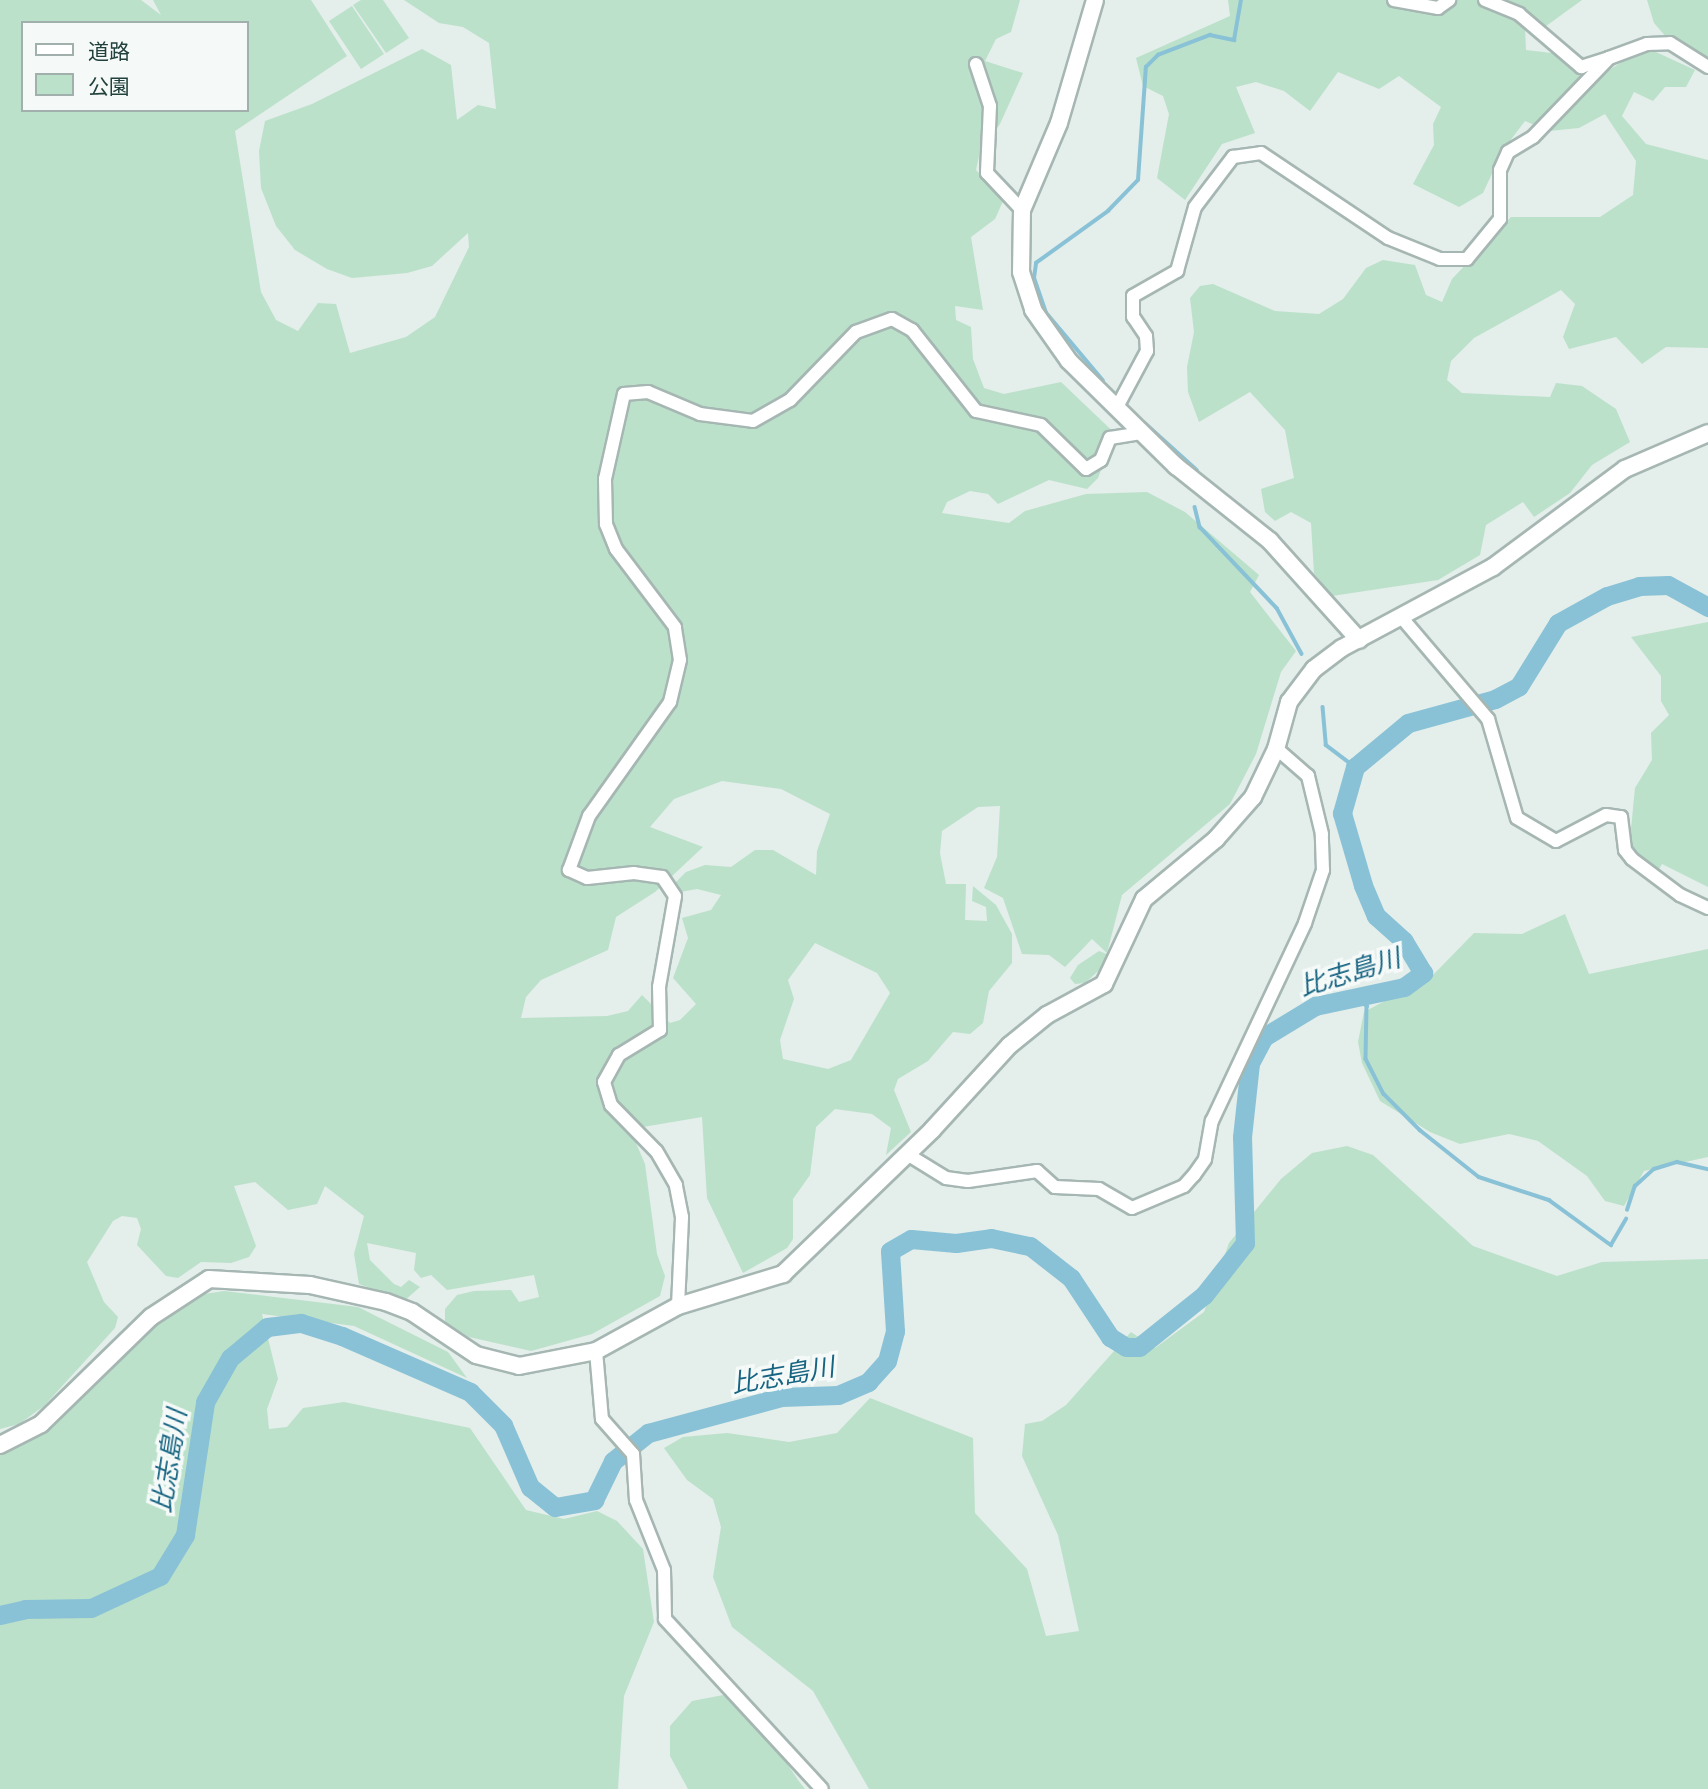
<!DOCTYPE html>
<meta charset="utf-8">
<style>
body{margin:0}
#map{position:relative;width:1708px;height:1789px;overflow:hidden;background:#e4eeeb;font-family:"Fira Sans Condensed","Noto Sans JP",sans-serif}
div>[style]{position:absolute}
.green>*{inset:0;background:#bbe1ca}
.stream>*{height:3.5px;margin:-1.75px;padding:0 1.75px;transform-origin:1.75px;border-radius:1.75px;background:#89c2d6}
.river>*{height:19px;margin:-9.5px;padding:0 9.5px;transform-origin:9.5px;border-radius:9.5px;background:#89c2d6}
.roads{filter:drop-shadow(2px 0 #a6b7b3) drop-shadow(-2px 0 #a6b7b3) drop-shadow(0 2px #a6b7b3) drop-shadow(0 -2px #a6b7b3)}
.minor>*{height:12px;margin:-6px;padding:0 6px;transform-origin:6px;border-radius:6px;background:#fff}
.tertiary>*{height:16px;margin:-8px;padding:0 8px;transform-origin:8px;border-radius:8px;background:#fff}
span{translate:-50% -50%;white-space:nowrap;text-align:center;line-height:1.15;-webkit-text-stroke:7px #f5faf8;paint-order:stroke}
.water-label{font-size:26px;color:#176482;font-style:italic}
.legend{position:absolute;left:21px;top:21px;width:228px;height:91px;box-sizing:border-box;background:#f5faf8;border:2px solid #a1b0ad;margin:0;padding:9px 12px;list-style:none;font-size:21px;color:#22413c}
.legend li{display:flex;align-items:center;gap:14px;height:35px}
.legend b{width:35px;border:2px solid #a1b0ad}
</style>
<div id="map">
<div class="green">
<i style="clip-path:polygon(evenodd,0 0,141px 0,161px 15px,153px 0,311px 0,347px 56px,235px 131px,261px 292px,276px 320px,298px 331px,318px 303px,336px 304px,350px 353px,406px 337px,435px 317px,469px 247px,468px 233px,432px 266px,407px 273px,352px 278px,327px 269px,295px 250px,276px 226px,261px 188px,259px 151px,265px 121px,312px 104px,422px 49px,451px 65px,457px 120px,478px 105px,496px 109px,489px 43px,463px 27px,439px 23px,404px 0,1020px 0,1011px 32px,996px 39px,985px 61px,1023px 73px,1000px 124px,980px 151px,976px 170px,1004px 199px,995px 219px,971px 237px,983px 310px,955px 306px,956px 320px,971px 327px,973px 359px,984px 388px,1004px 394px,1061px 382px,1125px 443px,1111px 444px,1098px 478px,1087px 489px,1049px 480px,998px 504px,988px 494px,970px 491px,947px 502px,942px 513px,1009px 523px,1025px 511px,1086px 494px,1147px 492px,1185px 512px,1259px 575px,1250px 592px,1296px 651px,1281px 672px,1256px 754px,1230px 804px,1122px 895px,1107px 953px,1092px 939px,1065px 967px,1049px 955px,1022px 954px,1003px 898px,984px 888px,997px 857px,1000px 806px,978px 807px,942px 831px,940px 853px,946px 884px,966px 884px,965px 920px,987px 921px,986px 907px,972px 901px,973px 886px,996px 905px,1012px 934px,1012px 963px,989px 991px,983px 1023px,970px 1034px,953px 1032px,928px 1061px,898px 1079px,894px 1090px,911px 1132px,886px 1155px,891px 1128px,872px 1114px,835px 1109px,816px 1127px,810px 1175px,793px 1199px,793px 1239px,787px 1248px,743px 1273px,707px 1198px,702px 1117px,643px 1127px,633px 1136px,645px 1164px,657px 1254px,665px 1276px,660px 1296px,592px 1334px,531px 1351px,469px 1337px,445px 1322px,445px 1309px,457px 1295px,474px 1291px,511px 1290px,519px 1302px,539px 1297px,534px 1275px,447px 1290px,431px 1275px,421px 1278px,414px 1270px,416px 1253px,367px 1243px,370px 1260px,394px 1284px,401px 1287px,409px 1280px,420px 1287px,404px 1301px,359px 1284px,354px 1254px,364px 1216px,325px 1186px,317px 1204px,288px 1210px,255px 1182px,234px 1186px,256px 1246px,249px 1257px,231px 1263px,201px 1262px,178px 1278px,166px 1276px,137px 1245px,141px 1229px,137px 1218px,122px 1216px,113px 1221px,87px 1262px,104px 1302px,118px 1317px,115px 1328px,44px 1406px,19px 1424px,0 1429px,0 0,23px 23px,247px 23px,247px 110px,23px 110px,23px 23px,0 0,722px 781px,781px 789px,830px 814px,817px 851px,816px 875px,773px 850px,755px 850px,731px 867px,705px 865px,686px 872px,663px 895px,697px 889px,721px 895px,711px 910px,682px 918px,688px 938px,673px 978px,696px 1004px,680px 1020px,670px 1023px,642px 995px,628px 1011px,607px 1016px,521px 1018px,526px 997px,541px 980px,608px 950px,616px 917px,655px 892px,703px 847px,650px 827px,674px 799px,722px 781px,0 0,815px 943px,877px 973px,890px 993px,851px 1060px,828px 1069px,783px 1059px,780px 1040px,794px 999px,788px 980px,815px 943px)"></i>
<i style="clip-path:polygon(361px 0,383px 0,409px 38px,386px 53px,353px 5px)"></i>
<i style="clip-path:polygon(1228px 0,1582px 0,1542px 29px,1525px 27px,1526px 50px,1585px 57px,1600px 76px,1645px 47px,1695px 70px,1686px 87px,1665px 87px,1653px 101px,1634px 92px,1622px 116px,1646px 144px,1708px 160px,1708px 348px,1666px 347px,1642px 364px,1616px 337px,1569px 349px,1563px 337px,1575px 304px,1561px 290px,1474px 338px,1451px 361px,1447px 380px,1462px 393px,1550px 397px,1556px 383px,1582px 386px,1616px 409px,1630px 442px,1592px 465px,1570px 493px,1534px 517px,1523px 502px,1486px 525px,1480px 555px,1438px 580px,1332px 596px,1314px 573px,1311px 523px,1291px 512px,1275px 521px,1265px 512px,1261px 489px,1294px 478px,1285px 430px,1250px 392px,1199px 422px,1188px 392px,1187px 367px,1194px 332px,1190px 298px,1200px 286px,1213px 284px,1275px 311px,1319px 314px,1343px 299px,1366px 268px,1383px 260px,1415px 265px,1426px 295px,1442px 302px,1452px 279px,1511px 217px,1600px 217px,1633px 195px,1636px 161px,1605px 114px,1579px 128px,1549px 131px,1525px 121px,1503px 150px,1483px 193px,1459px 207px,1413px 184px,1434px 145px,1433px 124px,1441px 107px,1399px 76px,1379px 89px,1338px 72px,1310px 111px,1284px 91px,1256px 82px,1236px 87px,1255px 133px,1222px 144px,1185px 200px,1157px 178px,1169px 114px,1163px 96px,1143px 86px,1136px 58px,1230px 16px)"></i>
<i style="clip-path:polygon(1647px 0,1708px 0,1708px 62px,1674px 46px,1654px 23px)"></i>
<i style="clip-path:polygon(352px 6px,384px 54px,361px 69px,329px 21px)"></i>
<i style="clip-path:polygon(1708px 622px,1708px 887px,1662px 864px,1658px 871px,1629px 849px,1635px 788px,1652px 760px,1651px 733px,1669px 715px,1661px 701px,1661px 676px,1631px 637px)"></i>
<i style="clip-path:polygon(1565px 914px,1589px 974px,1708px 949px,1708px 1157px,1644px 1171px,1624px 1206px,1605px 1201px,1587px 1176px,1538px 1141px,1509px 1134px,1460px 1144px,1430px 1132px,1380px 1101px,1362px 1063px,1358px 1042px,1364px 1012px,1433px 975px,1474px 933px,1522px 934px)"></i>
<i style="clip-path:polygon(1099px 951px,1109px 955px,1108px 962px,1085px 983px,1075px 984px,1070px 978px,1078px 965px)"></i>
<i style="clip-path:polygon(1347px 1146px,1373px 1155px,1473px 1246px,1557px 1276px,1602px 1262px,1708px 1259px,1708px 1789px,869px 1789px,813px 1691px,732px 1627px,713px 1577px,721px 1527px,713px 1499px,687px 1480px,664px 1448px,683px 1437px,727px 1433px,789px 1442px,837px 1433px,870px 1398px,973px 1438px,975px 1513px,1027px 1569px,1046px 1636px,1079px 1631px,1058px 1535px,1022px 1456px,1025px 1424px,1042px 1421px,1066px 1405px,1131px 1332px,1155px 1348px,1204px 1312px,1229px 1243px,1281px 1179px,1312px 1153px)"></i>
<i style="clip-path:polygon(224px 1291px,358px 1307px,448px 1352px,467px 1378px,354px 1326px,262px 1314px,278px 1379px,267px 1409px,269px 1429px,287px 1427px,303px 1408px,344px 1402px,470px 1428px,526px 1510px,564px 1519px,597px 1511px,617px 1521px,643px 1549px,654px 1622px,624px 1696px,618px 1789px,0 1789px,0 1454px,22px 1445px,163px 1313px,191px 1296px)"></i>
<i style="clip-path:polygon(739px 1692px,798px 1780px,805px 1789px,688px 1789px,670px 1756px,670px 1726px,692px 1701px)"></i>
</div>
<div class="stream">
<i style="left:1103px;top:381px;width:89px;rotate:-130deg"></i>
<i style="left:1046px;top:313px;width:37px;rotate:-109deg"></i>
<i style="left:1034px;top:278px;width:15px;rotate:-82deg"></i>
<i style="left:1036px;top:263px;width:89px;rotate:-35.8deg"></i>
<i style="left:1108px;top:211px;width:43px;rotate:-45.9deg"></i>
<i style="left:1138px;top:180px;width:113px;rotate:-86deg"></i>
<i style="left:1146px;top:67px;width:17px;rotate:-45deg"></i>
<i style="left:1158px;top:55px;width:56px;rotate:-21deg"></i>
<i style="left:1210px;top:35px;width:25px;rotate:12deg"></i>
<i style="left:1234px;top:40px;width:41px;rotate:-80.1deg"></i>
<i style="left:1145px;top:423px;width:70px;rotate:42.1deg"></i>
<i style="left:1195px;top:507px;width:21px;rotate:76deg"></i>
<i style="left:1200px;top:527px;width:112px;rotate:46.5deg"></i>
<i style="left:1277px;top:608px;width:52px;rotate:61.5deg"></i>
<i style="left:1323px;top:707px;width:38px;rotate:85deg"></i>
<i style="left:1326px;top:745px;width:36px;rotate:37deg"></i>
<i style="left:1356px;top:998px;width:14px;rotate:36deg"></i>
<i style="left:1367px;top:1006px;width:53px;rotate:91.1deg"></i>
<i style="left:1366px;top:1059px;width:39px;rotate:63deg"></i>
<i style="left:1384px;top:1094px;width:51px;rotate:45deg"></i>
<i style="left:1420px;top:1130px;width:75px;rotate:38.5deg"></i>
<i style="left:1479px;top:1177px;width:74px;rotate:18.2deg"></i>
<i style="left:1549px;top:1200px;width:77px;rotate:36deg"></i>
<i style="left:1611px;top:1245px;width:30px;rotate:-60deg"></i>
<i style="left:1627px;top:1210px;width:25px;rotate:-72deg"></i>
<i style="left:1635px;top:1186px;width:25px;rotate:-42deg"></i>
<i style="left:1654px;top:1169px;width:24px;rotate:-17deg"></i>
<i style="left:1677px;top:1162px;width:32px;rotate:13deg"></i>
</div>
<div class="river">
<i style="left:0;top:1615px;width:26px;rotate:-13deg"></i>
<i style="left:25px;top:1609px;width:66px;rotate:-0.9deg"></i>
<i style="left:91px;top:1608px;width:76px;rotate:-24.9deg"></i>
<i style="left:160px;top:1576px;width:48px;rotate:-58.6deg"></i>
<i style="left:185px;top:1535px;width:134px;rotate:-81.4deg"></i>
<i style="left:205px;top:1402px;width:51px;rotate:-60.4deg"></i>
<i style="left:230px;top:1358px;width:48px;rotate:-40deg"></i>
<i style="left:267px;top:1327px;width:34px;rotate:-7deg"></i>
<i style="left:301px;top:1323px;width:43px;rotate:17.6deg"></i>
<i style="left:342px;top:1336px;width:140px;rotate:23.6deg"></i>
<i style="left:470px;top:1392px;width:47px;rotate:45deg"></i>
<i style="left:503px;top:1425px;width:68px;rotate:66.5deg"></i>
<i style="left:530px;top:1487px;width:32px;rotate:39deg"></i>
<i style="left:555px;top:1507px;width:40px;rotate:-10deg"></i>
<i style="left:594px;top:1500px;width:43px;rotate:-64deg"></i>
<i style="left:613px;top:1461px;width:45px;rotate:-38.7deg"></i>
<i style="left:648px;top:1433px;width:138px;rotate:-15.1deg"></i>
<i style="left:781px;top:1397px;width:57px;rotate:-2deg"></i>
<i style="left:838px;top:1395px;width:33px;rotate:-23deg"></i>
<i style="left:868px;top:1382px;width:28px;rotate:-48deg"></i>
<i style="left:887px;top:1361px;width:31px;rotate:-75deg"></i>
<i style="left:895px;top:1331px;width:80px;rotate:-93.6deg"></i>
<i style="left:890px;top:1251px;width:24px;rotate:-30deg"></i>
<i style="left:911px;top:1239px;width:45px;rotate:5.1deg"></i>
<i style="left:956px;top:1243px;width:35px;rotate:-8deg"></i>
<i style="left:991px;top:1238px;width:40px;rotate:12deg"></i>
<i style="left:1030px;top:1246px;width:52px;rotate:38deg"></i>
<i style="left:1071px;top:1278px;width:71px;rotate:56.5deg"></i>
<i style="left:1110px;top:1337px;width:19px;rotate:32deg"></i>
<i style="left:1126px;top:1347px;width:13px"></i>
<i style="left:1139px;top:1347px;width:83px;rotate:-38.7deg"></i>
<i style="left:1204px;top:1295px;width:66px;rotate:-51.7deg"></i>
<i style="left:1245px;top:1243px;width:106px;rotate:-91.6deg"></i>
<i style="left:1242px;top:1137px;width:74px;rotate:-83.8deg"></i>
<i style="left:1250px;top:1063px;width:30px;rotate:-62deg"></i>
<i style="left:1264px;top:1037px;width:60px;rotate:-31.3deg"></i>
<i style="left:1315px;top:1006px;width:91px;rotate:-12.1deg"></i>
<i style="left:1404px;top:987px;width:24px;rotate:-36deg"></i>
<i style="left:1423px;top:973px;width:37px;rotate:-121deg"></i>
<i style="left:1404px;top:941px;width:38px;rotate:-138deg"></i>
<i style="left:1376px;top:916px;width:34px;rotate:-113deg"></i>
<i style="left:1363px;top:885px;width:75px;rotate:-106.3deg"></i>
<i style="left:1342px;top:813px;width:48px;rotate:-74.2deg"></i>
<i style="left:1355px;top:767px;width:69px;rotate:-39.7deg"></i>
<i style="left:1408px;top:723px;width:90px;rotate:-15.4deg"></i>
<i style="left:1495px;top:699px;width:27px;rotate:-28deg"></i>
<i style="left:1519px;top:686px;width:74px;rotate:-58.2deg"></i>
<i style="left:1558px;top:623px;width:56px;rotate:-28.9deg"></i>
<i style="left:1607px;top:596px;width:34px;rotate:-17deg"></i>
<i style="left:1639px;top:586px;width:29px;rotate:-2deg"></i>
<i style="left:1668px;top:585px;width:46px;rotate:28.8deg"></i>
</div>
<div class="roads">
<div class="minor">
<i style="left:1394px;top:0;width:45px;rotate:10.3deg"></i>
<i style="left:1438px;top:8px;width:14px;rotate:-36deg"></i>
<i style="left:1485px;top:0;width:37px;rotate:22deg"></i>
<i style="left:1519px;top:14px;width:82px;rotate:40.5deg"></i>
<i style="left:1581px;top:67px;width:28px;rotate:-18deg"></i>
<i style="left:976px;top:64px;width:44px;rotate:71.6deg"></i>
<i style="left:990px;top:106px;width:67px;rotate:92.6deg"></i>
<i style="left:987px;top:173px;width:51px;rotate:46.6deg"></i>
<i style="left:1116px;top:409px;width:66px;rotate:-61.9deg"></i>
<i style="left:1147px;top:351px;width:15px;rotate:-94deg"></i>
<i style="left:1146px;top:336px;width:23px;rotate:-124deg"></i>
<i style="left:1133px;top:317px;width:21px;rotate:-90deg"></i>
<i style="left:1133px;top:296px;width:51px;rotate:-29.6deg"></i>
<i style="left:1177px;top:271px;width:66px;rotate:-74.3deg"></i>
<i style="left:1195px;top:207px;width:63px;rotate:-52.8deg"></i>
<i style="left:1233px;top:157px;width:28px;rotate:-8deg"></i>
<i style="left:1261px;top:153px;width:153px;rotate:33.8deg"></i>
<i style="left:1388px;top:238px;width:56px;rotate:22deg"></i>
<i style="left:1440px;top:259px;width:27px"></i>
<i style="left:1467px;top:259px;width:52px;rotate:-50.5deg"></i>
<i style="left:1500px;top:219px;width:49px;rotate:-90deg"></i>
<i style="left:1500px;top:170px;width:20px;rotate:-66deg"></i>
<i style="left:1508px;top:152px;width:29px;rotate:-31deg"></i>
<i style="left:1533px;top:137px;width:110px;rotate:-46.1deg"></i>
<i style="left:1609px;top:58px;width:40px;rotate:-20.2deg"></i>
<i style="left:1647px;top:44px;width:23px;rotate:-2deg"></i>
<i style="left:1670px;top:43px;width:45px;rotate:32.3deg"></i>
<i style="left:1402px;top:618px;width:133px;rotate:49.6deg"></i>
<i style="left:1488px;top:719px;width:103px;rotate:73.7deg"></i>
<i style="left:1517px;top:818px;width:45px;rotate:30.5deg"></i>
<i style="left:1556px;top:841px;width:56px;rotate:-27.5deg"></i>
<i style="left:1606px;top:815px;width:15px;rotate:8deg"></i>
<i style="left:1621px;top:817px;width:33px;rotate:83deg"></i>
<i style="left:1625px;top:850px;width:11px;rotate:52deg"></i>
<i style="left:1632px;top:859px;width:60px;rotate:36.9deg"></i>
<i style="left:1680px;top:895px;width:31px;rotate:25deg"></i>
<i style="left:907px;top:1154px;width:46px;rotate:31.6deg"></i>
<i style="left:946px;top:1178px;width:22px;rotate:8deg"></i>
<i style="left:968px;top:1181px;width:70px;rotate:-8.2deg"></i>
<i style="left:1037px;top:1171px;width:24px;rotate:42deg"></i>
<i style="left:1055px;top:1187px;width:44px;rotate:2.6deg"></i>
<i style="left:1099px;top:1189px;width:38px;rotate:30deg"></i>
<i style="left:1132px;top:1208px;width:56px;rotate:-22.9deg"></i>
<i style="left:1184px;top:1186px;width:15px;rotate:-48deg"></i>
<i style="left:1194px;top:1175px;width:19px;rotate:-55deg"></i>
<i style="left:1205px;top:1159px;width:39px;rotate:-80deg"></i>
<i style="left:1212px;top:1121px;width:219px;rotate:-64.8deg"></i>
<i style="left:1305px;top:923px;width:56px;rotate:-71.2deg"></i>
<i style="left:1323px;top:870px;width:36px;rotate:-92deg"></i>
<i style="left:1322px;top:834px;width:60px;rotate:-103.6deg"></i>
<i style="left:1308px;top:776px;width:43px;rotate:-138.8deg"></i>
<i style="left:678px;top:1306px;width:89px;rotate:-87.4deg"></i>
<i style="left:682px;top:1217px;width:33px;rotate:-101deg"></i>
<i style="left:676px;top:1185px;width:39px;rotate:-120deg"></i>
<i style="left:656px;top:1151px;width:64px;rotate:-134.4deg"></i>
<i style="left:611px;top:1105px;width:24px;rotate:-107deg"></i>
<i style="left:604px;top:1082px;width:31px;rotate:-61deg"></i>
<i style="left:619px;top:1055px;width:48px;rotate:-31.4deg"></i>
<i style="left:660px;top:1030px;width:43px;rotate:-91.3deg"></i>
<i style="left:659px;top:987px;width:92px;rotate:-80deg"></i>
<i style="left:675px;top:896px;width:23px;rotate:-124deg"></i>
<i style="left:662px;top:877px;width:28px;rotate:-172deg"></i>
<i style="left:634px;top:873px;width:47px;rotate:173.9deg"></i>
<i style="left:587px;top:878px;width:20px;rotate:-156deg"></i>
<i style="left:569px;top:870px;width:58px;rotate:-69.7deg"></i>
<i style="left:589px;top:816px;width:140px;rotate:-54.6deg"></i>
<i style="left:670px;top:702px;width:43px;rotate:-76.6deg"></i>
<i style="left:680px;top:660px;width:33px;rotate:-99deg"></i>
<i style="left:675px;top:627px;width:98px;rotate:-127.1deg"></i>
<i style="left:616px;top:549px;width:27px;rotate:-112deg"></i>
<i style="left:606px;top:524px;width:45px;rotate:-91.3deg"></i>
<i style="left:605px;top:479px;width:87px;rotate:-77.4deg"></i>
<i style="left:624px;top:394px;width:24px;rotate:-5deg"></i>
<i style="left:648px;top:392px;width:56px;rotate:22.9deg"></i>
<i style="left:700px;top:414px;width:53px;rotate:7.5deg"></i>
<i style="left:753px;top:421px;width:43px;rotate:-29.6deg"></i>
<i style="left:790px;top:400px;width:95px;rotate:-45.9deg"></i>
<i style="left:856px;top:332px;width:38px;rotate:-20deg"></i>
<i style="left:892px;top:319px;width:23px;rotate:29deg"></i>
<i style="left:912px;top:330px;width:103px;rotate:51.7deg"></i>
<i style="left:976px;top:411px;width:66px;rotate:12.2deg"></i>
<i style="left:1041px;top:425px;width:63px;rotate:44.4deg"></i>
<i style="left:1086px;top:469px;width:17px;rotate:-31deg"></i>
<i style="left:1101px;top:460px;width:24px;rotate:-68deg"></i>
<i style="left:1110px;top:438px;width:31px;rotate:-9deg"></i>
<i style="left:596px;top:1351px;width:68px;rotate:85deg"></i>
<i style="left:602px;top:1419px;width:47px;rotate:48.5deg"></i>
<i style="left:633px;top:1454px;width:46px;rotate:86.3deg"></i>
<i style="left:636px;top:1500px;width:75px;rotate:68.2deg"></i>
<i style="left:664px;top:1570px;width:49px;rotate:88.8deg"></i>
<i style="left:665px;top:1619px;width:231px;rotate:47.3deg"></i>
</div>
<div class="tertiary">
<i style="left:1095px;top:0;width:128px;rotate:106.3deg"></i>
<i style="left:1059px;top:123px;width:95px;rotate:113deg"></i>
<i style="left:1022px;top:210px;width:62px;rotate:90.9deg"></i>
<i style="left:1021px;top:272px;width:40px;rotate:72deg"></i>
<i style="left:1033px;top:310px;width:62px;rotate:54.8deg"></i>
<i style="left:1069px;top:361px;width:150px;rotate:44.5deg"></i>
<i style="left:1176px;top:466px;width:120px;rotate:38.6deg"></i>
<i style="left:1270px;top:541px;width:133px;rotate:48deg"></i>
<i style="left:0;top:1445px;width:46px;rotate:-27.1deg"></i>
<i style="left:41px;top:1424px;width:153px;rotate:-44.2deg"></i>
<i style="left:151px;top:1317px;width:69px;rotate:-33.2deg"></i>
<i style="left:209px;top:1279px;width:101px;rotate:3.4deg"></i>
<i style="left:310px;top:1285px;width:78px;rotate:12.6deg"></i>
<i style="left:386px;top:1302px;width:28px;rotate:21deg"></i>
<i style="left:412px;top:1312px;width:77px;rotate:33.9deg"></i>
<i style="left:476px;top:1355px;width:44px;rotate:14.3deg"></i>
<i style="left:519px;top:1366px;width:78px;rotate:-11deg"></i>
<i style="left:596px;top:1351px;width:94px;rotate:-28.8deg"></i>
<i style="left:678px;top:1306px;width:110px;rotate:-16.9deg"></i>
<i style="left:783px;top:1274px;width:207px;rotate:-44deg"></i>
<i style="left:932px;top:1130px;width:115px;rotate:-47.5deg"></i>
<i style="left:1010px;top:1045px;width:48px;rotate:-39deg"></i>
<i style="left:1047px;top:1015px;width:65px;rotate:-28.5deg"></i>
<i style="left:1104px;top:984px;width:94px;rotate:-64.8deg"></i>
<i style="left:1144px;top:899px;width:94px;rotate:-39.8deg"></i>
<i style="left:1216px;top:839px;width:56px;rotate:-48.6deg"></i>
<i style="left:1253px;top:797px;width:53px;rotate:-64.4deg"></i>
<i style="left:1276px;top:749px;width:49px;rotate:-74.5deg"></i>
<i style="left:1289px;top:702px;width:41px;rotate:-52.9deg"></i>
<i style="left:1314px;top:669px;width:35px;rotate:-37deg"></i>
<i style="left:1342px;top:648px;width:171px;rotate:-28.2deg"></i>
<i style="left:1493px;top:567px;width:164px;rotate:-36.6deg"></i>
<i style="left:1625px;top:469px;width:90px;rotate:-23.4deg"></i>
</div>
</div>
<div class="water-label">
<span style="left:1350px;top:973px;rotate:-17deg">比志島川</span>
<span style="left:783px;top:1376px;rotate:-10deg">比志島川</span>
<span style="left:170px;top:1461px;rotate:-81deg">比志島川</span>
</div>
<ul class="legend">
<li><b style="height:9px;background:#fff"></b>道路</li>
<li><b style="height:19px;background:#bbe1ca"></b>公園</li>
</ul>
</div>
